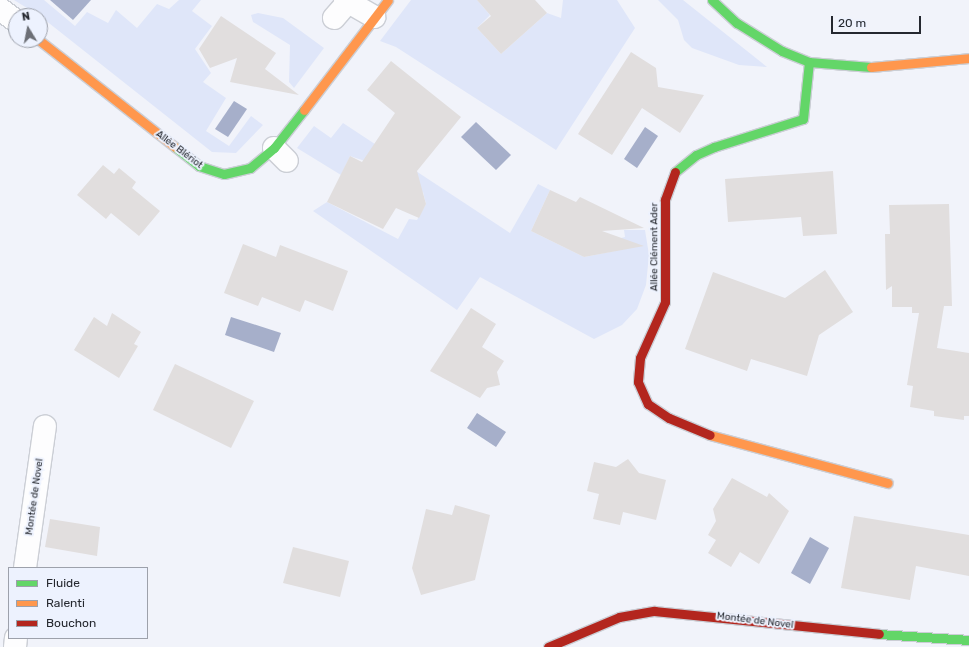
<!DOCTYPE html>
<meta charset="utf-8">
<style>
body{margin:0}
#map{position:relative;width:969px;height:647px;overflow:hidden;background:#f1f3fa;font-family:Rubik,sans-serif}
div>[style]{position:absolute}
.green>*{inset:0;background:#dfe6f9}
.water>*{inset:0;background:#a6afca}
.building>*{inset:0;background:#e1dede}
.roads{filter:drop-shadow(1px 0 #cbced5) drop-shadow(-1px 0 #cbced5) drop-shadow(0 1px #cbced5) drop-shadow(0 -1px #cbced5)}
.street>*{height:22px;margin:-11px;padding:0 11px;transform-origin:11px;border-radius:11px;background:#fdfdfe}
.fast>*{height:9px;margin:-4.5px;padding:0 4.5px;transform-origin:4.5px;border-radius:4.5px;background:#63d668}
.slow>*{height:9px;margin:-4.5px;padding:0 4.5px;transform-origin:4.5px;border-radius:4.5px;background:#ff974d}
.jam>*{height:9px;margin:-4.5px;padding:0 4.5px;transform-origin:4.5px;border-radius:4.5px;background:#b3261e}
span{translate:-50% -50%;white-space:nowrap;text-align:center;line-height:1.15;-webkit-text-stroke:4px #edf2fe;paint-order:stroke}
.street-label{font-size:10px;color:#25282f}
.legend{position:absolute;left:8px;top:567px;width:140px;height:72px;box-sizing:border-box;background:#edf2fe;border:1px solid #9da1ab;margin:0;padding:5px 7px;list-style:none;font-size:12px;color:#25282f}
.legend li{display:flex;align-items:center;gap:8px;height:20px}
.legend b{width:20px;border:1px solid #9da1ab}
.north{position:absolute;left:8px;top:8px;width:40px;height:40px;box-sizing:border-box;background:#edf2fe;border:1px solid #9da1ab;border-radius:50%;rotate:350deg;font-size:11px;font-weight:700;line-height:16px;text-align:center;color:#25282f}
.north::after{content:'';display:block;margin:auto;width:14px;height:18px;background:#6c6f76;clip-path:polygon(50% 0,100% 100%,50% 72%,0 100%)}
.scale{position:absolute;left:831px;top:16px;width:90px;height:18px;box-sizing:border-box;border:2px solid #25282f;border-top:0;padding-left:5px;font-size:12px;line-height:14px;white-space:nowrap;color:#25282f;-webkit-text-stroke:3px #edf2fe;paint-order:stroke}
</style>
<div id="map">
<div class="green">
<i style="clip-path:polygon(14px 0,44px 0,75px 26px,87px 12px,108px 23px,116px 10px,137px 28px,157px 4px,169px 9px,179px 0,201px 0,192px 11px,212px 26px,195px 49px,211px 73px,203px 82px,226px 98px,206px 131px,229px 146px,251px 116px,263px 125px,236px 153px,212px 152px,40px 16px)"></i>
<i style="clip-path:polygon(411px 0,477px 0,490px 15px,477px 28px,501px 54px,547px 13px,561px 18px,563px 0,617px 0,635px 28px,556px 150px,396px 47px,380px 41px)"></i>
<i style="clip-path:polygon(658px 0,683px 0,767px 67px,739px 65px,692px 48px,684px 40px,678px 20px)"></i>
<i style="clip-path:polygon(258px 13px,283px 18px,324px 48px,294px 88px,289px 82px,290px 45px,253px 22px,251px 15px)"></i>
<i style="clip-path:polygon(343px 123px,510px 233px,538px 184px,550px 190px,531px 231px,584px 257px,615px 251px,613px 240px,625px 237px,624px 230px,645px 230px,649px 255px,646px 285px,637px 309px,622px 325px,594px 339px,480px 277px,457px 310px,313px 211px,327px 202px,398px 239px,409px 219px,417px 220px,426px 204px,423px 192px,389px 175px,386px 168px,350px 156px,341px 175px,297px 148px,314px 126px,331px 138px)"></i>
</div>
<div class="water">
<i style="clip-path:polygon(50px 0,91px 0,73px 20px)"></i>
<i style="clip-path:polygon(234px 101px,247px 109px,228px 137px,215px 129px)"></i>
<i style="clip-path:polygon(476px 122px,511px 155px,496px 170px,461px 137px)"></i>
<i style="clip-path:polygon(645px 127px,658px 136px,637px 168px,624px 159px)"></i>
<i style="clip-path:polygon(231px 317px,281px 333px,274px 352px,225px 335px)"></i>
<i style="clip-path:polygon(477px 413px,506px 432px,496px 447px,467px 428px)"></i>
<i style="clip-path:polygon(810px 537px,829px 548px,810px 584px,791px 573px)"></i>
</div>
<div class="building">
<i style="clip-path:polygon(477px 0,535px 0,547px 13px,501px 54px,477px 28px,491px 16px)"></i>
<i style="clip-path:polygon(221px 16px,276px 53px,265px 69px,299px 95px,230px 82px,237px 58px,210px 68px,199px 49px)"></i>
<i style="clip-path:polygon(631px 52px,656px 68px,658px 87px,704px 95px,680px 133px,642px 108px,612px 155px,578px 134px)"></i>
<i style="clip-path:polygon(391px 61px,461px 117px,417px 171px,426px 204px,419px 218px,396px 208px,383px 229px,327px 202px,350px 156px,362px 162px,395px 113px,367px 90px)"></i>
<i style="clip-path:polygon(103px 165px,114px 174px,119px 168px,136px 182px,132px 188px,160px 211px,139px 236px,111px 213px,106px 219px,77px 195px)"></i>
<i style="clip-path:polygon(833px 171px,837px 234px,803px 236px,801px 217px,728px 222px,725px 179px)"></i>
<i style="clip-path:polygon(550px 190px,576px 202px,580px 197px,644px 228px,602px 231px,644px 246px,584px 257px,531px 231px)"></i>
<i style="clip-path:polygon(949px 204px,952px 306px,944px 306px,937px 348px,969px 353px,969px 416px,964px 416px,964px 420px,934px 416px,934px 411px,910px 407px,913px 386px,907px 385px,919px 313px,912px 313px,912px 307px,892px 307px,892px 286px,886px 290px,885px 234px,890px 234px,889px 205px)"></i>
<i style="clip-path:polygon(243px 244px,276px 257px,280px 245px,348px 271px,333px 311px,305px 300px,300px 312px,262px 297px,258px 306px,224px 293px)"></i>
<i style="clip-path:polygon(825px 270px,853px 312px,819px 335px,807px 376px,751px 359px,747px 371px,685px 349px,713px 272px,785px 298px)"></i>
<i style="clip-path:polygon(471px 308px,496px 324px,482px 347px,504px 361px,497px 372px,500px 385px,487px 388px,480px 398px,430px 371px)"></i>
<i style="clip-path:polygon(112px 313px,141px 332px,134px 344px,138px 346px,119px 378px,74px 350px,94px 317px,107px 326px)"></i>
<i style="clip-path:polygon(175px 364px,254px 401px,231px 448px,153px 410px)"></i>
<i style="clip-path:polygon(628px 459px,639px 473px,666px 480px,656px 520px,623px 512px,620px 525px,593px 519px,599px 494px,587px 491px,594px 462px,616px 467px)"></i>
<i style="clip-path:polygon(732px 478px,767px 497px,769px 493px,789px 511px,759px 564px,740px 552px,731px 567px,708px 553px,716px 540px,708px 535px,716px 521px,713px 509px)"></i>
<i style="clip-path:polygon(455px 505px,490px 515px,475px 580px,421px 595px,412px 568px,426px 509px,452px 515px)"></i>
<i style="clip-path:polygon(854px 516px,969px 535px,969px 576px,916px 566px,910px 600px,841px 588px)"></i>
<i style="clip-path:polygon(50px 519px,100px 527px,97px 556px,45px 547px)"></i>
<i style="clip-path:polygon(293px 547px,349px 561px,340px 597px,283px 583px)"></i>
</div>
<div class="roads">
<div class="street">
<i style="left:345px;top:0;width:34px;rotate:30deg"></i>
<i style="left:0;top:9px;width:20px;rotate:37deg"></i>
<i style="left:334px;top:18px;width:23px;rotate:-49deg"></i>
<i style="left:274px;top:148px;width:18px;rotate:45deg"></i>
<i style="left:25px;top:568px;width:143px;rotate:-82deg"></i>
<i style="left:15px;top:647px;width:9px;rotate:-84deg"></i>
</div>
<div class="fast">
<i style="left:712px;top:0;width:34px;rotate:43deg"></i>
<i style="left:737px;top:23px;width:53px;rotate:31.9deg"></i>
<i style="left:782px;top:51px;width:29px;rotate:22deg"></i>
<i style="left:809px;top:62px;width:62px;rotate:4.6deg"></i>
<i style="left:175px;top:147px;width:31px;rotate:38deg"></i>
<i style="left:199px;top:166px;width:26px;rotate:18deg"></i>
<i style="left:224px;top:174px;width:27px;rotate:-13deg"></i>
<i style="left:250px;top:168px;width:31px;rotate:-40deg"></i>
<i style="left:274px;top:148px;width:48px;rotate:-51.7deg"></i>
<i style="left:675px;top:172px;width:27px;rotate:-39deg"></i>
<i style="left:696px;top:155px;width:20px;rotate:-24deg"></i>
<i style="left:714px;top:147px;width:93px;rotate:-17.5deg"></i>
<i style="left:803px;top:119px;width:57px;rotate:-84deg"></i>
<i style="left:879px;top:634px;width:90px;rotate:3.8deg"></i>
</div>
<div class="slow">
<i style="left:39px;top:40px;width:173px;rotate:38.2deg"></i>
<i style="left:871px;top:67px;width:98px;rotate:-5.2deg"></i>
<i style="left:304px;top:110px;width:138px;rotate:-52.6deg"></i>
<i style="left:710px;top:435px;width:184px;rotate:15.1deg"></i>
</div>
<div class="jam">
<i style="left:675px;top:172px;width:30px;rotate:110deg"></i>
<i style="left:665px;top:200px;width:102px;rotate:90deg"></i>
<i style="left:665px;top:302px;width:61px;rotate:114.1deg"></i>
<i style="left:640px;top:358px;width:24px;rotate:95deg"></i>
<i style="left:638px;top:382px;width:24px;rotate:66deg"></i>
<i style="left:648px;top:404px;width:25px;rotate:34deg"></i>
<i style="left:669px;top:418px;width:44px;rotate:22.5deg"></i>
<i style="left:548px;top:647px;width:77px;rotate:-22.9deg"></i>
<i style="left:619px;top:617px;width:36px;rotate:-10deg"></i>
<i style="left:654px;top:611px;width:226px;rotate:5.8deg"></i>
</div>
</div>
<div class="street-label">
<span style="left:179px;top:150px;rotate:37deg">Allée Blériot</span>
<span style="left:655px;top:247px;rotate:-90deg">Allée Clément Ader</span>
<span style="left:35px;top:497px;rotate:-82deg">Montée de Novel</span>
<span style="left:755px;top:621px;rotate:7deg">Montée de Novel</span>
</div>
<ul class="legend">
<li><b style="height:5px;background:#63d668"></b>Fluide</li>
<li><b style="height:5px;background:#ff974d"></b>Ralenti</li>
<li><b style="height:5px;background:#b3261e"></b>Bouchon</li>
</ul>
<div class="north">N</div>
<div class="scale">20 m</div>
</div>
